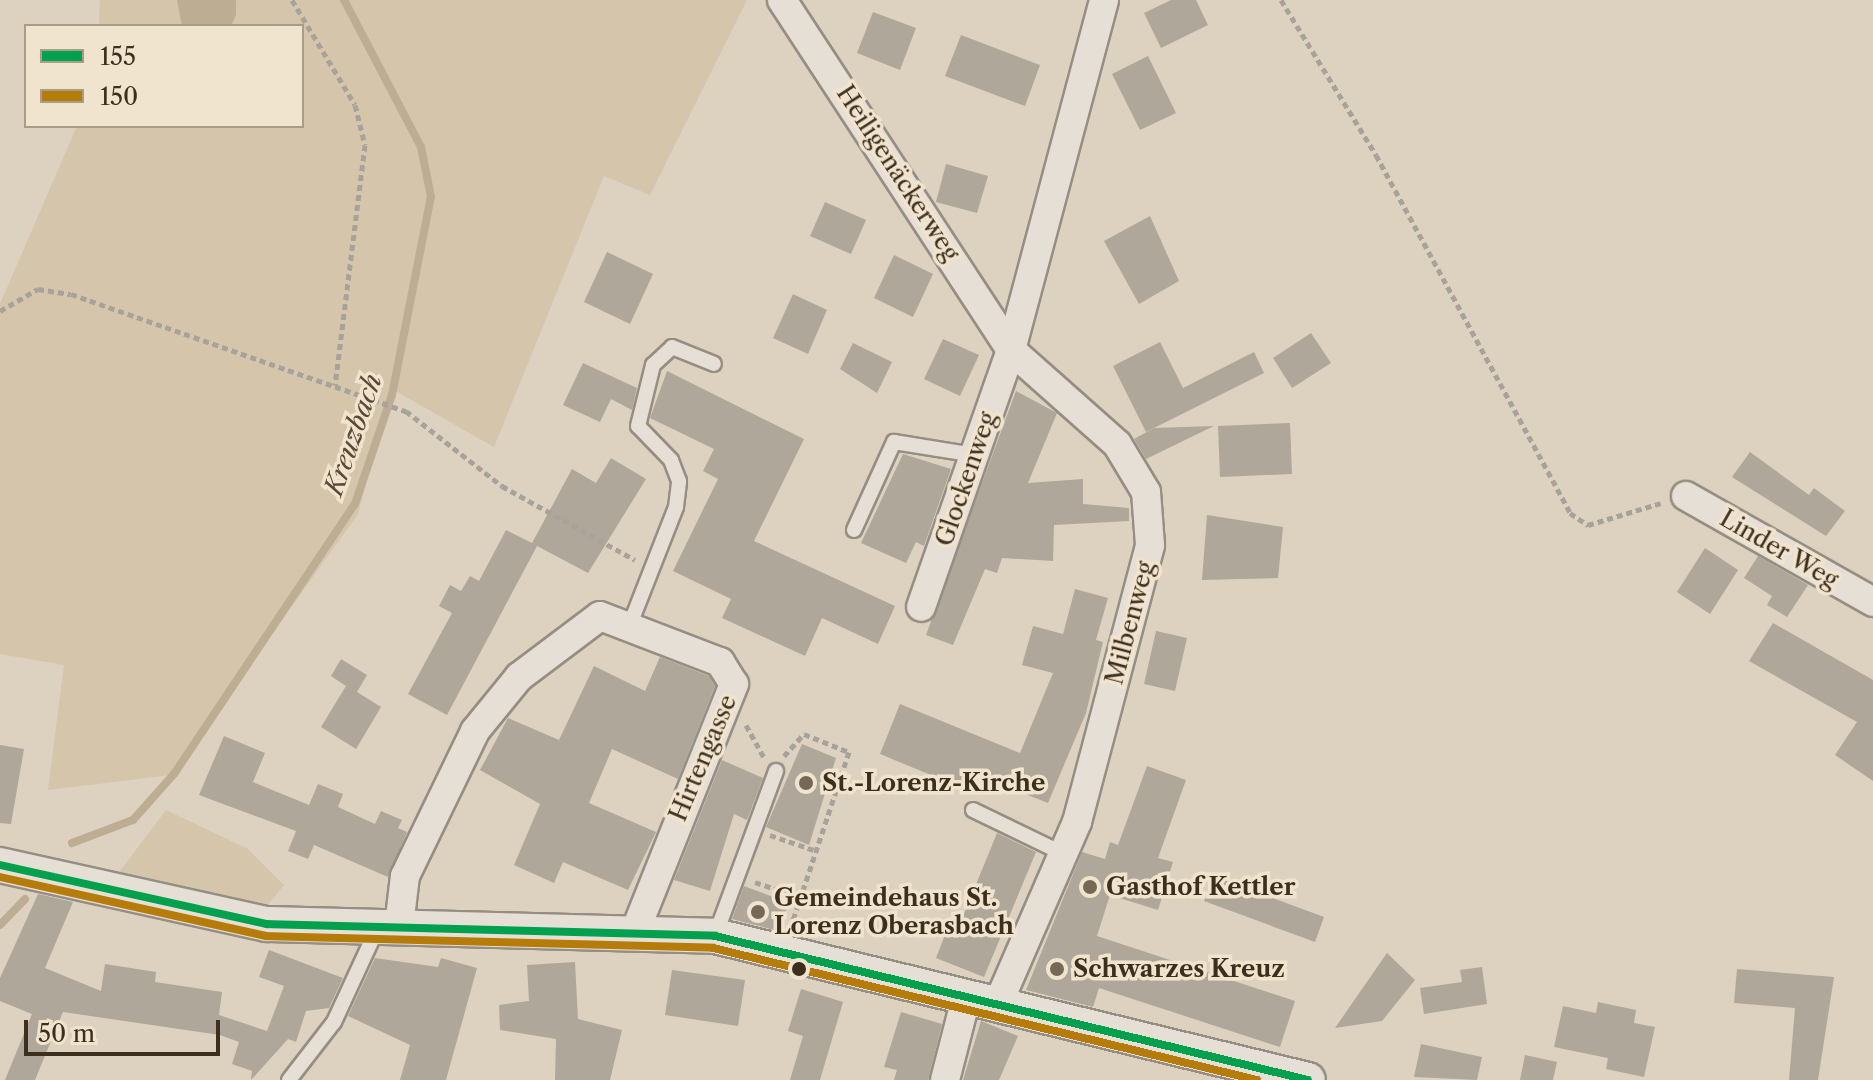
<!DOCTYPE html>
<meta charset="utf-8">
<style>
body{margin:0}
#map{position:relative;width:1873px;height:1080px;overflow:hidden;background:#ddd2c0;font-family:"Libre Caslon Text",serif}
div>[style]{position:absolute}
.green>*{inset:0;background:#d4c5ab}
.water>*{inset:0;background:#bdad93}
.stream>*{height:8px;margin:-4px;padding:0 4px;transform-origin:4px;border-radius:4px;background:#bdad93}
.building>*{inset:0;background:#afa799}
.path>*{height:5px;margin-top:-2.5px;transform-origin:0;background:repeating-linear-gradient(90deg,#a7a29a 0 6px,transparent 0 10px)}
.roads{filter:drop-shadow(2px 0 #968e82) drop-shadow(-2px 0 #968e82) drop-shadow(0 2px #968e82) drop-shadow(0 -2px #968e82)}
.service>*{height:14px;margin:-7px;padding:0 7px;transform-origin:7px;border-radius:7px;background:#e5dfd5}
.minor>*{height:28px;margin:-14px;padding:0 14px;transform-origin:14px;border-radius:14px;background:#e5dfd5}
.tertiary>*{height:34px;margin:-17px;padding:0 17px;transform-origin:17px;border-radius:17px;background:#e5dfd5}
.bus-1>*{height:8px;margin:-4px;padding:0 4px;transform-origin:4px;border-radius:4px;background:#03a04e}
.bus-2>*{height:8px;margin:-4px;padding:0 4px;transform-origin:4px;border-radius:4px;background:#b67c0a}
.dots>*{width:22px;height:22px;translate:-50% -50%;box-sizing:border-box;border:4px solid #f1e4ce;border-radius:50%}
span{translate:-50% -50%;white-space:nowrap;text-align:center;line-height:1.15;-webkit-text-stroke:7px #f1e4ce;paint-order:stroke}
.street-label{font-size:24px;color:#3d2f1e}
.poi-label{font-size:24px;color:#3d2f1e;font-weight:700}
.left{translate:0 -50%;text-align:left}
.water-label{font-size:26px;color:#5a4a36;font-style:italic}
.legend{position:absolute;left:24px;top:24px;width:280px;height:104px;box-sizing:border-box;background:#f1e4ce;border:2px solid #a99c88;margin:0;padding:10px 14px;list-style:none;font-size:24px;color:#3d2f1e}
.legend li{display:flex;align-items:center;gap:16px;height:40px}
.legend b{width:40px;border:2px solid #a99c88}
.scale{position:absolute;left:24px;top:1020px;width:196px;height:36px;box-sizing:border-box;border:4px solid #3d2f1e;border-top:0;padding-left:10px;font-size:24px;line-height:28px;white-space:nowrap;color:#3d2f1e;-webkit-text-stroke:6px #f1e4ce;paint-order:stroke}
</style>
<div id="map">
<div class="green">
<i style="clip-path:polygon(100px 0,747px 0,650px 195px,604px 176px,494px 447px,392px 389px,358px 514px,171px 775px,48px 790px,64px 665px,0 654px,0 304px,77px 126px,302px 126px,302px 26px,99px 26px)"></i>
<i style="clip-path:polygon(166px 810px,248px 849px,284px 885px,266px 907px,117px 875px)"></i>
</div>
<div class="water">
<i style="clip-path:polygon(177px 0,236px 0,236px 15px,231px 26px,182px 26px)"></i>
</div>
<div class="stream">
<i style="left:72px;top:843px;width:65px;rotate:-20.7deg"></i>
<i style="left:133px;top:820px;width:62px;rotate:-48.3deg"></i>
<i style="left:174px;top:774px;width:325px;rotate:-56.2deg"></i>
<i style="left:355px;top:504px;width:115px;rotate:-71.3deg"></i>
<i style="left:392px;top:395px;width:202px;rotate:-78.9deg"></i>
<i style="left:431px;top:197px;width:51px;rotate:-101.3deg"></i>
<i style="left:421px;top:147px;width:166px;rotate:-117.6deg"></i>
<i style="left:0;top:925px;width:36px;rotate:-46deg"></i>
</div>
<div class="building">
<i style="clip-path:polygon(1171px 0,1196px 0,1208px 25px,1161px 48px,1144px 13px)"></i>
<i style="clip-path:polygon(873px 12px,916px 28px,900px 70px,857px 53px)"></i>
<i style="clip-path:polygon(961px 35px,1040px 65px,1025px 106px,945px 76px)"></i>
<i style="clip-path:polygon(1148px 56px,1176px 113px,1140px 130px,1112px 74px)"></i>
<i style="clip-path:polygon(946px 164px,988px 176px,977px 213px,936px 202px)"></i>
<i style="clip-path:polygon(825px 202px,866px 220px,851px 254px,810px 236px)"></i>
<i style="clip-path:polygon(1150px 216px,1179px 281px,1139px 304px,1104px 241px)"></i>
<i style="clip-path:polygon(607px 252px,653px 274px,630px 324px,584px 302px)"></i>
<i style="clip-path:polygon(894px 255px,933px 274px,913px 317px,874px 298px)"></i>
<i style="clip-path:polygon(793px 294px,827px 310px,808px 354px,773px 338px)"></i>
<i style="clip-path:polygon(1311px 333px,1331px 363px,1292px 388px,1273px 358px)"></i>
<i style="clip-path:polygon(943px 339px,979px 355px,960px 396px,924px 379px)"></i>
<i style="clip-path:polygon(1160px 342px,1183px 388px,1254px 352px,1264px 373px,1146px 432px,1113px 366px)"></i>
<i style="clip-path:polygon(853px 343px,892px 362px,877px 393px,840px 369px)"></i>
<i style="clip-path:polygon(583px 363px,637px 388px,632px 410px,611px 399px,600px 422px,563px 405px)"></i>
<i style="clip-path:polygon(667px 371px,804px 439px,754px 541px,895px 606px,878px 644px,822px 618px,805px 656px,722px 618px,731px 599px,673px 571px,718px 479px,703px 471px,714px 449px,650px 418px)"></i>
<i style="clip-path:polygon(1016px 391px,1057px 413px,1028px 483px,1083px 479px,1083px 504px,1129px 508px,1129px 521px,1054px 525px,1053px 561px,1002px 558px,997px 573px,985px 569px,953px 645px,926px 635px)"></i>
<i style="clip-path:polygon(1290px 423px,1292px 474px,1220px 477px,1218px 426px)"></i>
<i style="clip-path:polygon(1214px 426px,1146px 459px,1134px 439px,1154px 428px)"></i>
<i style="clip-path:polygon(1750px 452px,1809px 495px,1814px 488px,1845px 511px,1826px 536px,1732px 477px)"></i>
<i style="clip-path:polygon(903px 454px,951px 469px,924px 546px,916px 542px,906px 563px,861px 543px)"></i>
<i style="clip-path:polygon(611px 458px,646px 479px,588px 573px,537px 546px,447px 715px,408px 694px,452px 613px,439px 606px,450px 585px,461px 591px,470px 576px,479px 581px,506px 530px,532px 543px,572px 469px,596px 483px)"></i>
<i style="clip-path:polygon(1207px 515px,1283px 527px,1278px 578px,1202px 580px)"></i>
<i style="clip-path:polygon(1705px 548px,1738px 570px,1710px 614px,1677px 592px)"></i>
<i style="clip-path:polygon(1758px 556px,1808px 585px,1787px 617px,1767px 605px,1772px 596px,1744px 578px)"></i>
<i style="clip-path:polygon(1075px 589px,1108px 598px,1096px 640px,1103px 642px,1086px 713px,1048px 803px,973px 773px,967px 790px,880px 754px,900px 704px,1020px 753px,1053px 673px,1022px 665px,1033px 626px,1063px 634px)"></i>
<i style="clip-path:polygon(1773px 623px,1873px 680px,1873px 781px,1835px 755px,1857px 722px,1749px 661px)"></i>
<i style="clip-path:polygon(1156px 631px,1187px 638px,1175px 691px,1144px 684px)"></i>
<i style="clip-path:polygon(660px 657px,709px 676px,715px 686px,678px 779px,612px 749px,589px 803px,656px 832px,628px 890px,563px 862px,554px 883px,514px 865px,540px 804px,480px 770px,508px 718px,559px 740px,594px 666px,645px 691px)"></i>
<i style="clip-path:polygon(341px 659px,367px 675px,357px 692px,381px 707px,356px 749px,321px 727px,346px 686px,331px 676px)"></i>
<i style="clip-path:polygon(224px 736px,265px 753px,253px 782px,309px 805px,318px 784px,343px 794px,338px 807px,375px 824px,381px 811px,402px 820px,398px 828px,407px 832px,388px 877px,314px 845px,308px 859px,288px 851px,296px 831px,199px 795px)"></i>
<i style="clip-path:polygon(802px 744px,836px 758px,809px 845px,766px 827px)"></i>
<i style="clip-path:polygon(0 745px,24px 749px,11px 824px,0 823px)"></i>
<i style="clip-path:polygon(722px 760px,763px 778px,747px 820px,734px 814px,710px 891px,674px 880px)"></i>
<i style="clip-path:polygon(1147px 766px,1186px 780px,1158px 858px,1173px 862px,1158px 910px,1110px 895px,1097px 936px,1295px 1001px,1280px 1047px,1099px 988px,1093px 1007px,1026px 990px,1082px 852px,1105px 859px,1110px 842px,1118px 845px)"></i>
<i style="clip-path:polygon(997px 833px,1036px 852px,984px 977px,936px 958px,950px 922px,959px 926px)"></i>
<i style="clip-path:polygon(1213px 876px,1324px 917px,1315px 942px,1204px 901px)"></i>
<i style="clip-path:polygon(744px 886px,789px 903px,778px 931px,732px 919px)"></i>
<i style="clip-path:polygon(38px 894px,73px 902px,45px 968px,101px 991px,105px 964px,156px 972px,155px 982px,222px 992px,219px 1015px,267px 1031px,284px 986px,259px 977px,269px 950px,343px 978px,329px 1008px,306px 1011px,296px 1042px,288px 1039px,251px 1080px,252px 1071px,232px 1064px,239px 1042px,220px 1035px,63px 1012px,35px 1080px,5px 1080px,32px 1014px,0 1001px,0 978px)"></i>
<i style="clip-path:polygon(1387px 953px,1415px 980px,1382px 1021px,1335px 1028px)"></i>
<i style="clip-path:polygon(375px 958px,438px 967px,441px 958px,477px 968px,446px 1080px,400px 1080px,410px 1045px,348px 1016px)"></i>
<i style="clip-path:polygon(575px 962px,578px 1019px,622px 1030px,610px 1080px,555px 1080px,556px 1039px,500px 1030px,499px 1005px,529px 1001px,527px 965px)"></i>
<i style="clip-path:polygon(1482px 967px,1487px 1004px,1424px 1014px,1420px 988px,1462px 982px,1460px 970px)"></i>
<i style="clip-path:polygon(1737px 969px,1834px 977px,1818px 1080px,1789px 1080px,1795px 1008px,1734px 1003px)"></i>
<i style="clip-path:polygon(672px 970px,745px 980px,738px 1026px,665px 1015px)"></i>
<i style="clip-path:polygon(801px 989px,843px 1002px,820px 1080px,790px 1080px,803px 1036px,788px 1031px)"></i>
<i style="clip-path:polygon(1598px 1002px,1636px 1010px,1634px 1023px,1655px 1027px,1644px 1077px,1606px 1069px,1608px 1058px,1554px 1047px,1563px 1006px,1596px 1013px)"></i>
<i style="clip-path:polygon(901px 1012px,942px 1024px,928px 1080px,894px 1080px,897px 1070px,884px 1067px)"></i>
<i style="clip-path:polygon(981px 1021px,1018px 1036px,999px 1080px,963px 1080px)"></i>
<i style="clip-path:polygon(1421px 1044px,1482px 1057px,1477px 1080px,1414px 1077px)"></i>
<i style="clip-path:polygon(1525px 1055px,1557px 1062px,1553px 1080px,1520px 1080px)"></i>
</div>
<div class="path">
<i style="left:292px;top:0;width:122px;rotate:59deg"></i>
<i style="left:355px;top:105px;width:41px;rotate:76deg"></i>
<i style="left:365px;top:145px;width:242px;rotate:97.1deg"></i>
<i style="left:1281px;top:0;width:182px;rotate:58.5deg"></i>
<i style="left:1376px;top:155px;width:407px;rotate:61.5deg"></i>
<i style="left:1570px;top:513px;width:22px;rotate:34deg"></i>
<i style="left:1588px;top:525px;width:76px;rotate:-16.8deg"></i>
<i style="left:0;top:311px;width:44px;rotate:-30.1deg"></i>
<i style="left:38px;top:289px;width:33px;rotate:9deg"></i>
<i style="left:71px;top:294px;width:355px;rotate:19.3deg"></i>
<i style="left:406px;top:411px;width:122px;rotate:38deg"></i>
<i style="left:502px;top:486px;width:152px;rotate:29.1deg"></i>
<i style="left:746px;top:725px;width:38px;rotate:61deg"></i>
<i style="left:784px;top:756px;width:30px;rotate:-48deg"></i>
<i style="left:804px;top:734px;width:48px;rotate:21.8deg"></i>
<i style="left:849px;top:752px;width:183px;rotate:108.4deg"></i>
<i style="left:770px;top:835px;width:46px;rotate:18.8deg"></i>
<i style="left:755px;top:882px;width:46px;rotate:18.8deg"></i>
</div>
<div class="roads">
<div class="service">
<i style="left:854px;top:530px;width:97px;rotate:-65.6deg"></i>
<i style="left:894px;top:442px;width:81px;rotate:9.2deg"></i>
<i style="left:629px;top:627px;width:129px;rotate:-68.6deg"></i>
<i style="left:676px;top:507px;width:26px;rotate:-83deg"></i>
<i style="left:679px;top:481px;width:22px;rotate:-111deg"></i>
<i style="left:671px;top:460px;width:47px;rotate:-134.1deg"></i>
<i style="left:638px;top:426px;width:63px;rotate:-76.2deg"></i>
<i style="left:653px;top:365px;width:26px;rotate:-43deg"></i>
<i style="left:672px;top:347px;width:45px;rotate:22deg"></i>
<i style="left:973px;top:810px;width:101px;rotate:25.8deg"></i>
<i style="left:715px;top:936px;width:176px;rotate:-69.7deg"></i>
<i style="left:289px;top:1080px;width:73px;rotate:-52.2deg"></i>
<i style="left:334px;top:1022px;width:102px;rotate:-65.2deg"></i>
</div>
<div class="minor">
<i style="left:782px;top:0;width:418px;rotate:56.8deg"></i>
<i style="left:1011px;top:350px;width:272px;rotate:109.3deg"></i>
<i style="left:1686px;top:496px;width:215px;rotate:29.5deg"></i>
<i style="left:399px;top:926px;width:50px;rotate:-83.2deg"></i>
<i style="left:405px;top:876px;width:161px;rotate:-64.2deg"></i>
<i style="left:475px;top:731px;width:70px;rotate:-50.8deg"></i>
<i style="left:519px;top:677px;width:101px;rotate:-37deg"></i>
<i style="left:600px;top:616px;width:129px;rotate:21deg"></i>
<i style="left:720px;top:662px;width:26px;rotate:58deg"></i>
<i style="left:734px;top:684px;width:266px;rotate:111.8deg"></i>
<i style="left:997px;top:1006px;width:201px;rotate:-66.5deg"></i>
<i style="left:1077px;top:822px;width:286px;rotate:-75.2deg"></i>
<i style="left:1150px;top:545px;width:53px;rotate:-94.3deg"></i>
<i style="left:1146px;top:492px;width:56px;rotate:-121.1deg"></i>
<i style="left:1117px;top:444px;width:142px;rotate:-138.4deg"></i>
<i style="left:1011px;top:350px;width:362px;rotate:-75.1deg"></i>
<i style="left:945px;top:1080px;width:85px;rotate:-75.6deg"></i>
</div>
<div class="tertiary">
<i style="left:0;top:865px;width:273px;rotate:12.5deg"></i>
<i style="left:267px;top:924px;width:448px;rotate:1.5deg"></i>
<i style="left:715px;top:936px;width:610px;rotate:13.65deg"></i>
</div>
</div>
<div class="bus-1">
<i style="left:0;top:865px;width:273px;rotate:12.5deg"></i>
<i style="left:267px;top:924px;width:448px;rotate:1.5deg"></i>
<i style="left:715px;top:936px;width:610px;rotate:13.65deg"></i>
</div>
<div class="bus-2">
<i style="left:0;top:877px;width:272px;rotate:12.5deg"></i>
<i style="left:266px;top:936px;width:447px;rotate:1.5deg"></i>
<i style="left:713px;top:948px;width:560px;rotate:13.64deg"></i>
</div>
<div class="dots">
<i style="left:806px;top:783px;background:#756857"></i>
<i style="left:1090px;top:887px;background:#756857"></i>
<i style="left:758px;top:912px;background:#756857"></i>
<i style="left:799px;top:969px;background:#3d2f1e"></i>
<i style="left:1057px;top:969px;background:#756857"></i>
</div>
<div class="street-label">
<span style="left:898px;top:173px;rotate:57deg">Heiligenäckerweg</span>
<span style="left:966px;top:479px;rotate:-71deg">Glockenweg</span>
<span style="left:1779px;top:549px;rotate:30deg">Linder Weg</span>
<span style="left:1130px;top:623px;rotate:-75deg">Milbenweg</span>
<span style="left:703px;top:758px;rotate:-67deg">Hirtengasse</span>
</div>
<div class="poi-label">
<span class="left" style="left:822px;top:783px">St.-Lorenz-Kirche</span>
<span class="left" style="left:1106px;top:887px">Gasthof Kettler</span>
<span class="left" style="left:774px;top:912px">Gemeindehaus St.<br>Lorenz Oberasbach</span>
<span class="left" style="left:1073px;top:969px">Schwarzes Kreuz</span>
</div>
<div class="water-label">
<span style="left:354px;top:435px;rotate:-71deg">Kreuzbach</span>
</div>
<ul class="legend">
<li><b style="height:10px;background:#03a04e"></b>155</li>
<li><b style="height:10px;background:#b67c0a"></b>150</li>
</ul>
<div class="scale">50 m</div>
</div>
